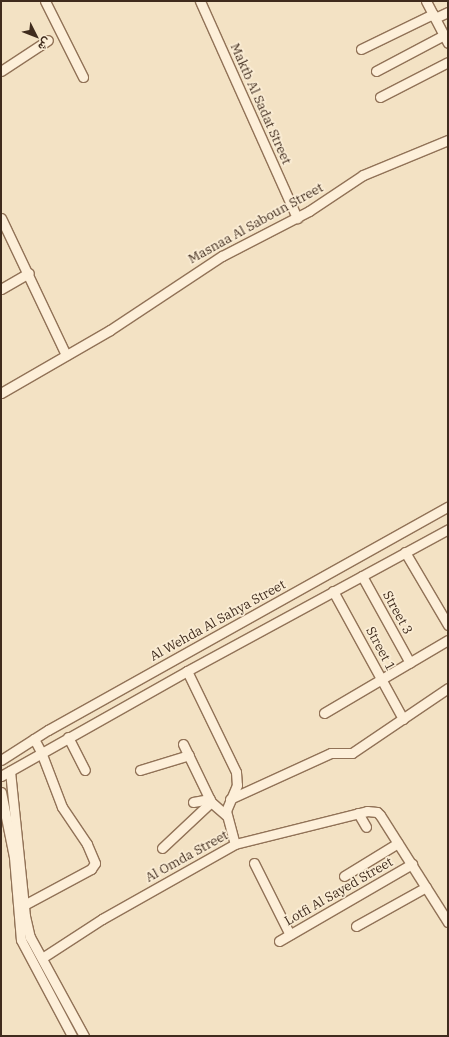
<!DOCTYPE html>
<meta charset="utf-8">
<style>
body{margin:0}
#map{position:relative;width:449px;height:1037px;overflow:hidden;background:#f3e2c4;font-family:"IBM Plex Serif",Vazirmatn,serif}
div>[style]{position:absolute}
.roads{filter:drop-shadow(1px 0 #917257) drop-shadow(-1px 0 #917257) drop-shadow(0 1px #917257) drop-shadow(0 -1px #917257)}
.minor>*{height:9px;margin:-4.5px;padding:0 4.5px;transform-origin:4.5px;border-radius:4.5px;background:#fdefd9}
span{translate:-50% -50%;white-space:nowrap;text-align:center;line-height:1.15;-webkit-text-stroke:3.5px #faecd4;paint-order:stroke}
.street-label{font-size:13px;color:#3f2b1d}
.frame{position:absolute;inset:0;border:2px solid #3f2b1d;pointer-events:none}
.north{position:absolute;left:16px;top:16px;width:40px;height:40px;-webkit-text-stroke:3px #faecd4;paint-order:stroke;rotate:132deg;font-size:11px;font-weight:700;line-height:16px;text-align:center;color:#3f2b1d}
.north::after{content:'';display:block;margin:auto;width:14px;height:18px;background:#3f2b1d;clip-path:polygon(50% 0,100% 100%,50% 72%,0 100%)}
</style>
<div id="map">
<div class="roads">
<div class="minor">
<i style="left:45px;top:1px;width:85px;rotate:63.4deg"></i>
<i style="left:200px;top:1px;width:238px;rotate:65.9deg"></i>
<i style="left:426px;top:1px;width:47px;rotate:62.4deg"></i>
<i style="left:435px;top:18px;width:14px;rotate:-25deg"></i>
<i style="left:361px;top:49px;width:80px;rotate:-25.9deg"></i>
<i style="left:1px;top:71px;width:56px;rotate:-33.4deg"></i>
<i style="left:376px;top:71px;width:77px;rotate:-27.9deg"></i>
<i style="left:380px;top:97px;width:76px;rotate:-27.2deg"></i>
<i style="left:1px;top:218px;width:152px;rotate:64.6deg"></i>
<i style="left:1px;top:289px;width:32px;rotate:-30deg"></i>
<i style="left:1px;top:393px;width:126px;rotate:-30deg"></i>
<i style="left:110px;top:330px;width:134px;rotate:-33.5deg"></i>
<i style="left:222px;top:256px;width:98px;rotate:-27.3deg"></i>
<i style="left:309px;top:211px;width:65px;rotate:-33.7deg"></i>
<i style="left:363px;top:175px;width:92px;rotate:-22.4deg"></i>
<i style="left:405px;top:552px;width:85px;rotate:59.5deg"></i>
<i style="left:362px;top:576px;width:99px;rotate:61.1deg"></i>
<i style="left:333px;top:591px;width:146px;rotate:61.3deg"></i>
<i style="left:187px;top:671px;width:112px;rotate:64.1deg"></i>
<i style="left:236px;top:772px;width:13px;rotate:86deg"></i>
<i style="left:237px;top:785px;width:28px;rotate:113deg"></i>
<i style="left:226px;top:811px;width:34px;rotate:75deg"></i>
<i style="left:324px;top:713px;width:144px;rotate:-30.5deg"></i>
<i style="left:68px;top:737px;width:37px;rotate:63deg"></i>
<i style="left:183px;top:744px;width:64px;rotate:64.2deg"></i>
<i style="left:211px;top:802px;width:21px;rotate:41deg"></i>
<i style="left:1px;top:760px;width:56px;rotate:-32.6deg"></i>
<i style="left:48px;top:730px;width:458px;rotate:-29.2deg"></i>
<i style="left:140px;top:770px;width:51px;rotate:-17deg"></i>
<i style="left:10px;top:771px;width:146px;rotate:84.1deg"></i>
<i style="left:25px;top:916px;width:22px;rotate:77deg"></i>
<i style="left:30px;top:937px;width:113px;rotate:61.4deg"></i>
<i style="left:1px;top:776px;width:214px;rotate:-29.4deg"></i>
<i style="left:187px;top:671px;width:297px;rotate:-28.5deg"></i>
<i style="left:1px;top:792px;width:66px;rotate:78.7deg"></i>
<i style="left:14px;top:857px;width:83px;rotate:85.2deg"></i>
<i style="left:21px;top:940px;width:109px;rotate:62deg"></i>
<i style="left:230px;top:799px;width:111px;rotate:-24.5deg"></i>
<i style="left:331px;top:753px;width:21px"></i>
<i style="left:352px;top:753px;width:116px;rotate:-34.1deg"></i>
<i style="left:193px;top:802px;width:17px;rotate:-10deg"></i>
<i style="left:358px;top:813px;width:16px;rotate:60deg"></i>
<i style="left:162px;top:848px;width:67px;rotate:-43.2deg"></i>
<i style="left:254px;top:863px;width:80px;rotate:63.4deg"></i>
<i style="left:344px;top:876px;width:63px;rotate:-31.4deg"></i>
<i style="left:24px;top:905px;width:76px;rotate:-28.2deg"></i>
<i style="left:91px;top:869px;width:7px;rotate:-56deg"></i>
<i style="left:95px;top:863px;width:21px;rotate:-113deg"></i>
<i style="left:87px;top:844px;width:45px;rotate:-124deg"></i>
<i style="left:62px;top:807px;width:59px;rotate:-110.9deg"></i>
<i style="left:41px;top:752px;width:15px;rotate:-118deg"></i>
<i style="left:356px;top:926px;width:80px;rotate:-29.1deg"></i>
<i style="left:279px;top:941px;width:154px;rotate:-30.1deg"></i>
<i style="left:42px;top:958px;width:72px;rotate:-33deg"></i>
<i style="left:102px;top:919px;width:153px;rotate:-29.4deg"></i>
<i style="left:235px;top:844px;width:136px;rotate:-14deg"></i>
<i style="left:367px;top:811px;width:10px;rotate:6deg"></i>
<i style="left:377px;top:812px;width:4px;rotate:45deg"></i>
<i style="left:380px;top:815px;width:127px;rotate:57.6deg"></i>
</div>
</div>
<div class="street-label">
<span style="left:260px;top:104px;rotate:66deg">Maktb Al Sadat Street</span>
<span style="left:256px;top:224px;rotate:-29deg">Masnaa Al Saboun Street</span>
<span style="left:397px;top:613px;rotate:61deg">Street 3</span>
<span style="left:218px;top:621px;rotate:-29deg">Al Wehda Al Sahya Street</span>
<span style="left:380px;top:649px;rotate:62deg">Street 1</span>
<span style="left:187px;top:857px;rotate:-29deg">Al Omda Street</span>
<span style="left:339px;top:892px;rotate:-30deg">Lotfi Al Sayed Street</span>
</div>
<div class="frame"></div>
<div class="north">ش</div>
</div>
